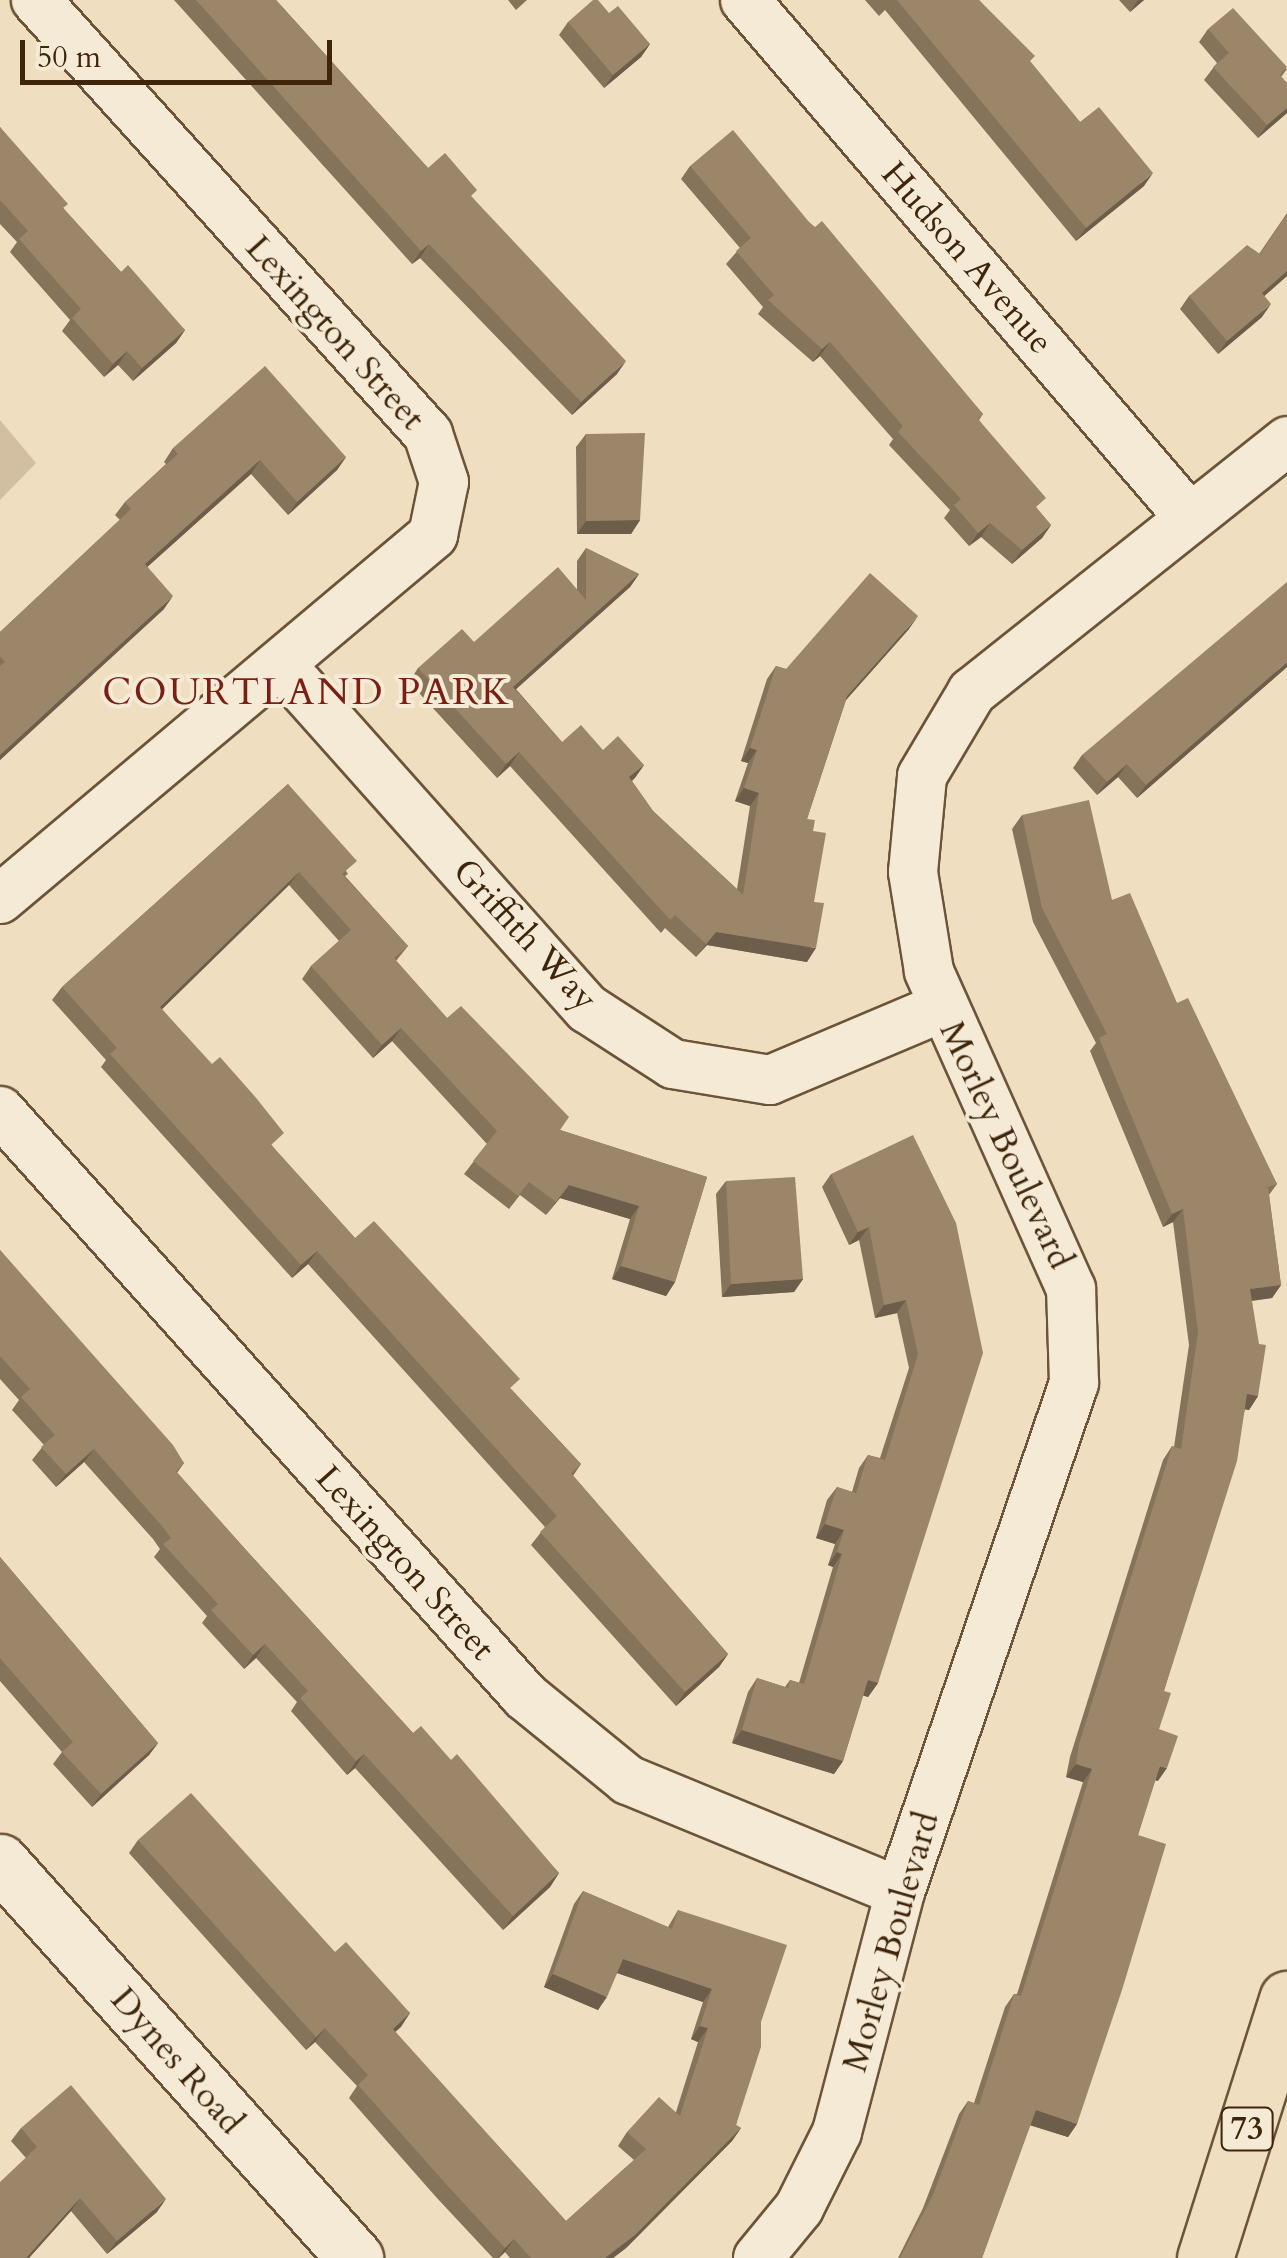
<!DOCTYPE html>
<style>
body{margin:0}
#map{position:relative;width:1287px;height:2258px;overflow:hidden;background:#f0dec0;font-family:Cardo,serif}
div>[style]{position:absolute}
.green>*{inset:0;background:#d2bfa1}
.roads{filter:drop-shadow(2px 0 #6b5438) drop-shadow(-2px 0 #6b5438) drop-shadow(0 2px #6b5438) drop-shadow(0 -2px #6b5438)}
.minor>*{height:48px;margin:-24px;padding:0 24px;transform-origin:24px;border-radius:24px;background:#f5ead6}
.tertiary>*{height:55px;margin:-27.5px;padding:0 27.5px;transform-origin:27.5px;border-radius:27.5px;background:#f5ead6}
.primary>*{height:55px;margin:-27.5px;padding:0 27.5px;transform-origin:27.5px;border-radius:27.5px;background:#f0dec0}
.wall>*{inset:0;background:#85735a}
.shaded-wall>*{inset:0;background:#6c5e4a}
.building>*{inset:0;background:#9b8669}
span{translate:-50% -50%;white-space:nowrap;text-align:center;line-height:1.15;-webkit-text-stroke:8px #f5ead6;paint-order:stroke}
.shield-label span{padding:2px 8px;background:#f5ead6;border:2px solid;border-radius:8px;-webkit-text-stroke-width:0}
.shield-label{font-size:32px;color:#3f260a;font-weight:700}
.street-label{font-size:35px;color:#3f260a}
.neighbourhood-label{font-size:38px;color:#7a1f14;letter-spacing:2.5px}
.scale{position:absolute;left:20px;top:40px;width:312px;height:45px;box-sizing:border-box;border:5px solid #3f260a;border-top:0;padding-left:12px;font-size:30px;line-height:35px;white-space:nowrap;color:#3f260a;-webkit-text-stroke:8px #f5ead6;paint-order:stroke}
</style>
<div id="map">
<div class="green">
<i style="clip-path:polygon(0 420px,36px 463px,0 500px)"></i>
</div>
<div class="roads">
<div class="minor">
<i style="left:745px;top:0;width:681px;rotate:49.34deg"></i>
<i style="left:281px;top:665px;width:461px;rotate:48.3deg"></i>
<i style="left:588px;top:1009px;width:101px;rotate:32.9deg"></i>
<i style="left:673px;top:1064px;width:98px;rotate:9.4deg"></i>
<i style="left:770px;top:1080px;width:188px;rotate:-22.9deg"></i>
<i style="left:0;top:899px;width:566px;rotate:-40.05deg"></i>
<i style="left:433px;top:535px;width:54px;rotate:-78.3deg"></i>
<i style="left:444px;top:482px;width:51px;rotate:-108.4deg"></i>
<i style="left:428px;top:434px;width:585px;rotate:-132.09deg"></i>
<i style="left:0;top:1111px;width:786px;rotate:48.09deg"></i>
<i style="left:525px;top:1696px;width:133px;rotate:39.2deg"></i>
<i style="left:628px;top:1780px;width:294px;rotate:22.4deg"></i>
<i style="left:758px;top:2258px;width:65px;rotate:-50.6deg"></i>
<i style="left:799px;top:2208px;width:85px;rotate:-63.4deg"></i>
<i style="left:837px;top:2132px;width:248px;rotate:-75.3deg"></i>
<i style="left:900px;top:1892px;width:538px;rotate:-71.13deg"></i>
<i style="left:1074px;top:1383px;width:94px;rotate:-91.8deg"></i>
<i style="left:1071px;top:1289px;width:348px;rotate:-114.1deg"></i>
<i style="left:929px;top:971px;width:100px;rotate:-99.2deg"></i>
<i style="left:913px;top:872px;width:96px;rotate:-84.6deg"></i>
<i style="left:922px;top:776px;width:98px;rotate:-59.2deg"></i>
<i style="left:972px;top:692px;width:403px;rotate:-38.5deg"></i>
</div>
<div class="tertiary">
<i style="left:0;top:1862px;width:532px;rotate:48.12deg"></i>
</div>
<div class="primary">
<i style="left:1205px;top:2258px;width:272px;rotate:-72.4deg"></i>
</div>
</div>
<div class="wall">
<i style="clip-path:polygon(174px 0,276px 0,428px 168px,472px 197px,617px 374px,572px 415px,420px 258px,412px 264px)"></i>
<i style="clip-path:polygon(508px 0,527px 0,516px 10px)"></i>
<i style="clip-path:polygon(865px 0,979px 0,1080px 122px,1144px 186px,1076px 241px,885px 10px,879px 16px)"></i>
<i style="clip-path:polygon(1119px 0,1144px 0,1130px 12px)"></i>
<i style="clip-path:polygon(609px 13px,650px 44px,641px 57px,604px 88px,559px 35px,568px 22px)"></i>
<i style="clip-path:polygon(1208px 29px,1287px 69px,1281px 77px,1287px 83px,1287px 113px,1258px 138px,1204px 80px,1217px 63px,1199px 42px)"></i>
<i style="clip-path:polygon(0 127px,64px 209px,121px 272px,185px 330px,176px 343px,133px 381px,118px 365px,104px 377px,62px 331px,70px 320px,10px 252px,17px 242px,0 224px)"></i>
<i style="clip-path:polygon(690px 166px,809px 222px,983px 414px,979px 420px,1038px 510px,1051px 525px,1042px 538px,1012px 564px,981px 537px,969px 546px,944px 518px,950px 510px,889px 445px,893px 439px,820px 356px,813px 362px,758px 314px,763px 307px,726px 264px,740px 248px,681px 179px)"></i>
<i style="clip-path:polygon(1287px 213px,1287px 276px,1264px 296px,1262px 317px,1218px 354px,1180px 309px,1189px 296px,1259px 254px)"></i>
<i style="clip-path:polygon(586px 434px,640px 520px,631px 534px,577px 534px,576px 447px)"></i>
<i style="clip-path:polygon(173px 448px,346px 457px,337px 470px,288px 515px,251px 474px,147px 567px,164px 609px,0 760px,0 632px,120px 520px,115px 515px,125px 502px,166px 464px,164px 462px)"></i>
<i style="clip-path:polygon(586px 548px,639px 574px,630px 587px,516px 689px,562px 742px,603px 750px,644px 765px,632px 781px,653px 811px,737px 889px,750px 806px,735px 801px,748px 763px,741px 761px,767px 679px,776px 666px,786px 669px,909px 629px,846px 700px,807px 819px,813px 831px,814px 902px,807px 962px,707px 945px,696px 957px,665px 928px,661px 933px,510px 766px,497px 778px,409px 682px,418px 668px,474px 642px,577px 589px,577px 561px)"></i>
<i style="clip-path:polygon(1287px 667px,1137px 798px,1118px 777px,1097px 795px,1073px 768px,1082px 755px)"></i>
<i style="clip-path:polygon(288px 784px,348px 874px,345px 876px,408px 946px,396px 961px,447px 1018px,560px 1130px,707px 1177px,675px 1282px,666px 1296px,612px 1279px,630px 1219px,560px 1198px,546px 1215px,520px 1195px,509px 1209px,464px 1174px,487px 1144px,392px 1041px,373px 1058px,302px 979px,311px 966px,339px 941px,289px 885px,162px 1009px,274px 1148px,355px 1238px,512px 1390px,581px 1464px,573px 1476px,728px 1654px,719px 1667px,676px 1706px,531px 1545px,545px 1527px,308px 1264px,292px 1278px,101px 1067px,106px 1060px,52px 1000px,62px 987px)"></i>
<i style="clip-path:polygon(1022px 815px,1112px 900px,1177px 1003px,1277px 1184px,1269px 1195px,1281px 1285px,1272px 1298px,1252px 1301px,1258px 1396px,1249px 1410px,1245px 1409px,1164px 1691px,1159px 1729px,1158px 1781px,1155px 1780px,1138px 1835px,1077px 2124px,1068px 2137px,1030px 2125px,982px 2258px,898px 2258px,923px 2208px,959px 2114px,968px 2101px,974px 2103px,1005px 2007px,1014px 1994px,1017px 1994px,1083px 1782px,1066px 1777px,1070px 1757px,1163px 1460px,1172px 1446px,1174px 1447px,1189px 1345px,1173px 1222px,1163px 1227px,1090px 1051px,1096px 1043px,1033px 922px,1012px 829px)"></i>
<i style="clip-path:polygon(831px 1174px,956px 1223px,878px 1683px,868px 1697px,863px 1695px,843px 1761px,834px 1774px,732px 1743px,748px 1692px,757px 1678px,785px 1687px,790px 1680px,799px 1683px,833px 1567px,828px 1565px,835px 1544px,816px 1538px,827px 1500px,837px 1487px,852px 1492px,859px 1468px,868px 1455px,880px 1458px,909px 1368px,897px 1313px,875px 1318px,859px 1240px,849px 1245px,822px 1187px)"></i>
<i style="clip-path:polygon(726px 1181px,803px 1279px,794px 1292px,722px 1297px,716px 1194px)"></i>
<i style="clip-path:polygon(0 1250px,184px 1463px,177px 1473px,246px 1550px,413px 1733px,451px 1760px,559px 1873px,550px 1887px,503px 1930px,355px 1768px,347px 1775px,291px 1711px,297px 1702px,256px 1658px,244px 1669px,202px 1623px,207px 1616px,154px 1557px,160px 1549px,153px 1539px,84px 1462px,56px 1487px,32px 1460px,44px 1445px,12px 1410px,19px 1400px,0 1379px)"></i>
<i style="clip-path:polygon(0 1557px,158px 1743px,149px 1755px,92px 1807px,53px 1764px,62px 1752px,0 1681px)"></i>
<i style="clip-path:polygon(138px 1840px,335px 1952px,410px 2013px,395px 2032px,566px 2221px,634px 2160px,618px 2146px,627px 2132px,676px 2112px,698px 2042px,691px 2039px,703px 2002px,617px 1973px,598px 2010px,544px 1987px,574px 1904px,583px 1891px,668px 1927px,678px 1910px,761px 2022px,736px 2125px,741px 2128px,732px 2141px,626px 2248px,613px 2258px,510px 2258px,505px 2252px,499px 2258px,493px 2258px,436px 2197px,349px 2098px,357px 2086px,315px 2042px,306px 2050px,129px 1853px)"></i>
<i style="clip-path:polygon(21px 2128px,157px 2212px,107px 2254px,71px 2211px,29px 2258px,0 2258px,26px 2158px,11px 2141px)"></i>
</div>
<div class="shaded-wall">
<i style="clip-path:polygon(1138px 0,1144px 0,1130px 12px)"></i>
<i style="clip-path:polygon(650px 44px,641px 57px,604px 88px,613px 75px)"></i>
<i style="clip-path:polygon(1287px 108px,1287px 113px,1258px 138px,1267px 125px)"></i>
<i style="clip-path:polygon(1153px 173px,1144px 186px,1076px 241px,1086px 228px)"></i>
<i style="clip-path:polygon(429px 244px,420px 258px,412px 264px,421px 251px)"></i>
<i style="clip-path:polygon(1287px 271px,1287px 276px,1253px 306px,1262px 293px)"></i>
<i style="clip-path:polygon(1271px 304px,1262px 317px,1218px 354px,1227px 341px)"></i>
<i style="clip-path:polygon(185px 330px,176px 343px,133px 381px,142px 368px)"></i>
<i style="clip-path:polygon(830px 342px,820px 356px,813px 362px,822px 349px)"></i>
<i style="clip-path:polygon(127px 351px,118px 365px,104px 377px,113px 364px)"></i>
<i style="clip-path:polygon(626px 361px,617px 374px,572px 415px,581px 402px)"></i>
<i style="clip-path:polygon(346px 457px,337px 470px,288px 515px,297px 502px)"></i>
<i style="clip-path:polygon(260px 460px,251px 474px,135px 578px,145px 564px)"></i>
<i style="clip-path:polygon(640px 520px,631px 534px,577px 534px,586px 521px)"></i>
<i style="clip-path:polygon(990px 523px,981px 537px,969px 546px,978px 533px)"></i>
<i style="clip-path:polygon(1051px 525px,1042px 538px,1012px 564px,1022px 550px)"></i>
<i style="clip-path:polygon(639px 574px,630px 587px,504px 700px,513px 687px)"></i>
<i style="clip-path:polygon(173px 596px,164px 609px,0 760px,0 755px)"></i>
<i style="clip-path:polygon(918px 616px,909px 629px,838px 709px,847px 696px)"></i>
<i style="clip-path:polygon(1287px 662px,1287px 667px,1137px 798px,1146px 785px)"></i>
<i style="clip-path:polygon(750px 748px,757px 750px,748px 763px,741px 761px)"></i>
<i style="clip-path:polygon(519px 752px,510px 766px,497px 778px,506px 764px)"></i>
<i style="clip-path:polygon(1127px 764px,1118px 777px,1097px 795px,1107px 782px)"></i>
<i style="clip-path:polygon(644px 765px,635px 778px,620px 791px,629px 777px)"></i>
<i style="clip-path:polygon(744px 788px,759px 793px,750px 806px,735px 801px)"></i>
<i style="clip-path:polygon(299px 872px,289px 885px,151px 1020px,160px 1007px)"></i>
<i style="clip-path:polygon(716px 932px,816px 948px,807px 962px,707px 945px,696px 957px)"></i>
<i style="clip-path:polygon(401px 1028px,392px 1041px,373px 1058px,382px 1045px)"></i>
<i style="clip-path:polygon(569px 1185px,639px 1206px,630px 1219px,560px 1198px,546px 1215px)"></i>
<i style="clip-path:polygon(1183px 1209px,1173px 1222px,1163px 1227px,1172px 1214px)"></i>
<i style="clip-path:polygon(869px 1227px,859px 1240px,849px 1245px,858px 1232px)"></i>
<i style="clip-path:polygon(317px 1251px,308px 1264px,292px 1278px,301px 1265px)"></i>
<i style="clip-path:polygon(621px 1266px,675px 1282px,666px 1296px,612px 1279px)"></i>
<i style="clip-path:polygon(803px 1279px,794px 1292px,722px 1297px,731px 1284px)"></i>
<i style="clip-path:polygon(1281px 1285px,1272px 1298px,1240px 1302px,1250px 1289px)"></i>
<i style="clip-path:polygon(906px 1300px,897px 1313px,875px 1318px,884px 1305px)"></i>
<i style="clip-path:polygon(1247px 1394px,1258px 1396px,1249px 1410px,1238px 1408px)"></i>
<i style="clip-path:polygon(94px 1449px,84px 1462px,56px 1487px,66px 1474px)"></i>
<i style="clip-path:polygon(825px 1524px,844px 1530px,835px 1544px,816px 1538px)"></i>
<i style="clip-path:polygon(837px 1552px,842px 1554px,833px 1567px,828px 1565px)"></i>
<i style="clip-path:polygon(265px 1644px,256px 1658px,244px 1669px,253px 1655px)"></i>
<i style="clip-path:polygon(728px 1654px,719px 1667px,676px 1706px,685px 1692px)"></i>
<i style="clip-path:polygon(868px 1680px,878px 1683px,868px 1697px,858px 1694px)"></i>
<i style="clip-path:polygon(742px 1730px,843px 1761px,834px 1774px,732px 1743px)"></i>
<i style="clip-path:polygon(158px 1743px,149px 1755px,92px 1807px,101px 1794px)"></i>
<i style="clip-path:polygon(364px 1754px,355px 1768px,347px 1775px,356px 1761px)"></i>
<i style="clip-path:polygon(1076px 1764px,1092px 1769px,1083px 1782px,1066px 1777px)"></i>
<i style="clip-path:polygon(1160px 1766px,1167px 1768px,1158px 1781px,1151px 1779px)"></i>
<i style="clip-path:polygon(559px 1873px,550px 1887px,503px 1930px,513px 1916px)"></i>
<i style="clip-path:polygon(623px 1959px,712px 1989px,703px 2002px,614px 1972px)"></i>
<i style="clip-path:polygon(553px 1974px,607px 1997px,598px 2010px,544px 1987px)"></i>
<i style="clip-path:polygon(410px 2013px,401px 2027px,384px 2042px,393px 2029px)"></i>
<i style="clip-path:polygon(700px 2026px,708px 2028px,698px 2042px,691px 2039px)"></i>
<i style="clip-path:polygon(325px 2028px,315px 2042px,306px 2050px,316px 2037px)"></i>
<i style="clip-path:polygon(1036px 2110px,1077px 2124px,1068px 2137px,1026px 2124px)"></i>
<i style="clip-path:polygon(741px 2128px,732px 2141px,626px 2248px,613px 2258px,605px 2258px)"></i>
<i style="clip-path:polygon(80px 2198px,71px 2211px,29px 2258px,26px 2258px)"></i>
<i style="clip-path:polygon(166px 2199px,157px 2212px,107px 2254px,117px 2241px)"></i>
<i style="clip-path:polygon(514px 2239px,505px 2252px,498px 2258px,505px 2248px)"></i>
</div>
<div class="building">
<i style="clip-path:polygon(196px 0,276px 0,428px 168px,445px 153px,477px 190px,471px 196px,626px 361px,581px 402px,429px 244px,421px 251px)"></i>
<i style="clip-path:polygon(593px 0,598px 0,609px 13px,618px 6px,650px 44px,613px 75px,568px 22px)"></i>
<i style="clip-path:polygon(897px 0,979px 0,1035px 56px,1030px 61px,1080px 122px,1099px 107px,1153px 173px,1086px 228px)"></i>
<i style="clip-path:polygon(1233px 8px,1287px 67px,1280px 75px,1287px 83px,1287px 108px,1267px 125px,1213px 67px,1229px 53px,1208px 29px)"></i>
<i style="clip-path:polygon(0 127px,68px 204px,63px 208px,121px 272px,128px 265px,185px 330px,142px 368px,127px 351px,113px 364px,72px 318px,81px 309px,19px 239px,28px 231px,0 200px)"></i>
<i style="clip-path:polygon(733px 130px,809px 222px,815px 227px,822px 221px,983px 414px,978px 419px,1046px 498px,1036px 507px,1051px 525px,1022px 550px,990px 523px,978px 533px,954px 505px,961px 499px,898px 432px,903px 426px,830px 342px,822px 349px,768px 300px,774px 295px,736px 251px,751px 238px,690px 166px)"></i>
<i style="clip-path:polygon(1287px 214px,1287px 271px,1262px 293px,1271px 304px,1227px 341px,1189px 296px,1247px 245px,1260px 254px)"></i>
<i style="clip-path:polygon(265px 366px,346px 457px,297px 502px,260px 460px,145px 564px,173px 596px,0 755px,0 666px,5px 662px,0 656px,0 632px,131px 509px,125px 502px,178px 454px,173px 448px)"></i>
<i style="clip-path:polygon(645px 433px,640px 520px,586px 521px,586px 434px)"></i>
<i style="clip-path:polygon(586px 548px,639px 574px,513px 687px,562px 742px,581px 725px,603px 750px,618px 736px,644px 765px,629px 777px,653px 811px,743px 895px,759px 793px,744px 788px,757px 750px,750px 748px,776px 666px,786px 669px,870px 573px,918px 616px,847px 696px,807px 819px,815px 820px,813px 831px,826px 833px,814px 902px,824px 903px,816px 948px,716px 932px,706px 944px,675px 915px,670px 920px,519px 752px,506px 764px,418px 668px,462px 629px,474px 642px,558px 567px,586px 600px)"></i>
<i style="clip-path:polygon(1287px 582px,1287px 662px,1146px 785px,1127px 764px,1107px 782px,1082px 755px)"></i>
<i style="clip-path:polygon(288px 784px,357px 861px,342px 874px,408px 946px,394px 958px,447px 1018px,461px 1006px,569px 1117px,560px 1130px,707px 1177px,675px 1282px,621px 1266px,639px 1206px,569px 1185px,556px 1202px,529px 1182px,518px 1196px,473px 1161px,497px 1131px,401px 1028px,382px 1045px,311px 966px,351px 930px,299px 872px,160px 1007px,212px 1064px,220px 1057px,257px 1099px,284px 1133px,271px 1145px,355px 1238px,374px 1221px,520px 1379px,510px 1388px,581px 1464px,571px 1473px,728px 1654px,685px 1692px,540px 1532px,557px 1516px,317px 1251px,301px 1265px,110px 1054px,117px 1048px,62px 987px)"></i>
<i style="clip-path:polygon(1089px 800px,1112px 900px,1130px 893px,1177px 1003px,1188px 998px,1277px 1184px,1268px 1187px,1281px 1285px,1250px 1289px,1259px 1344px,1266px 1345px,1258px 1396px,1247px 1394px,1237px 1461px,1164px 1691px,1171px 1693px,1159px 1729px,1178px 1736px,1167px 1768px,1160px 1766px,1138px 1835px,1166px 1844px,1122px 1990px,1077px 2124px,1036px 2110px,982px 2258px,900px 2258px,933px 2195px,968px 2101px,979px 2105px,1014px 1994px,1021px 1996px,1092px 1769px,1076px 1764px,1079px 1744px,1172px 1446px,1181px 1449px,1198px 1332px,1183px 1209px,1172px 1214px,1099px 1038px,1107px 1034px,1042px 908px,1022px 815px)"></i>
<i style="clip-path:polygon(913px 1135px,956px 1223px,983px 1353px,878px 1683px,868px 1680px,843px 1761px,742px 1730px,757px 1678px,788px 1688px,790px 1680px,804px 1684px,842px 1554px,837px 1552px,844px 1530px,825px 1524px,837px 1487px,856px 1493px,868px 1455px,885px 1460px,918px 1354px,906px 1300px,884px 1305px,869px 1227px,858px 1232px,831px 1174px)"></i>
<i style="clip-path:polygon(795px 1177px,803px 1279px,731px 1284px,726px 1181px)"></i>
<i style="clip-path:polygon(0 1250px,173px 1445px,184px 1463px,176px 1471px,246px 1550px,413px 1733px,421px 1726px,451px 1760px,457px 1754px,559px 1873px,513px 1916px,364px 1754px,356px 1761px,300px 1698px,308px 1691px,265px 1644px,253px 1655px,211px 1610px,218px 1604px,163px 1544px,171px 1538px,162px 1526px,94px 1449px,66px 1474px,41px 1447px,55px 1435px,21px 1397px,30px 1389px,0 1356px)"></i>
<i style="clip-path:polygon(0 1557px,158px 1743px,101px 1794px,62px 1752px,73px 1742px,0 1658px)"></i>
<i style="clip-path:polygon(191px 1793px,335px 1952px,346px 1942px,410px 2013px,393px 2029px,566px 2221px,646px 2149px,627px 2132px,659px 2097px,680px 2116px,708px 2028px,700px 2026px,712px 1989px,623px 1959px,607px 1997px,553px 1974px,583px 1891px,672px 1929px,678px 1910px,787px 1945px,761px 2022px,761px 2047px,736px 2125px,741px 2128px,635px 2235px,605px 2258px,531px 2258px,514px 2239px,505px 2248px,445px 2183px,358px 2085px,368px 2075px,325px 2028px,316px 2037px,138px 1840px)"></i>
<i style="clip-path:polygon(71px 2085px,166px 2199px,117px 2241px,80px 2198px,26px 2258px,0 2258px,0 2182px,37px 2147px,21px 2128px)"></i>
</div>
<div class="shield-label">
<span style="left:1247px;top:2129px">73</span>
</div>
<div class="street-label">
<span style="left:967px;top:258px;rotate:49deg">Hudson Avenue</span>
<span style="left:335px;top:333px;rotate:48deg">Lexington Street</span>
<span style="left:525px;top:935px;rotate:47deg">Griffith Way</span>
<span style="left:1006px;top:1145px;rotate:65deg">Morley Boulevard</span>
<span style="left:405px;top:1563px;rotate:48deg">Lexington Street</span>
<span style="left:891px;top:1942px;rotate:-74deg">Morley Boulevard</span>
<span style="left:177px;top:2061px;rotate:49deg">Dynes Road</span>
</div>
<div class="neighbourhood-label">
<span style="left:307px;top:693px">COURTLAND PARK</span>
</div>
<div class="scale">50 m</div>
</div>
